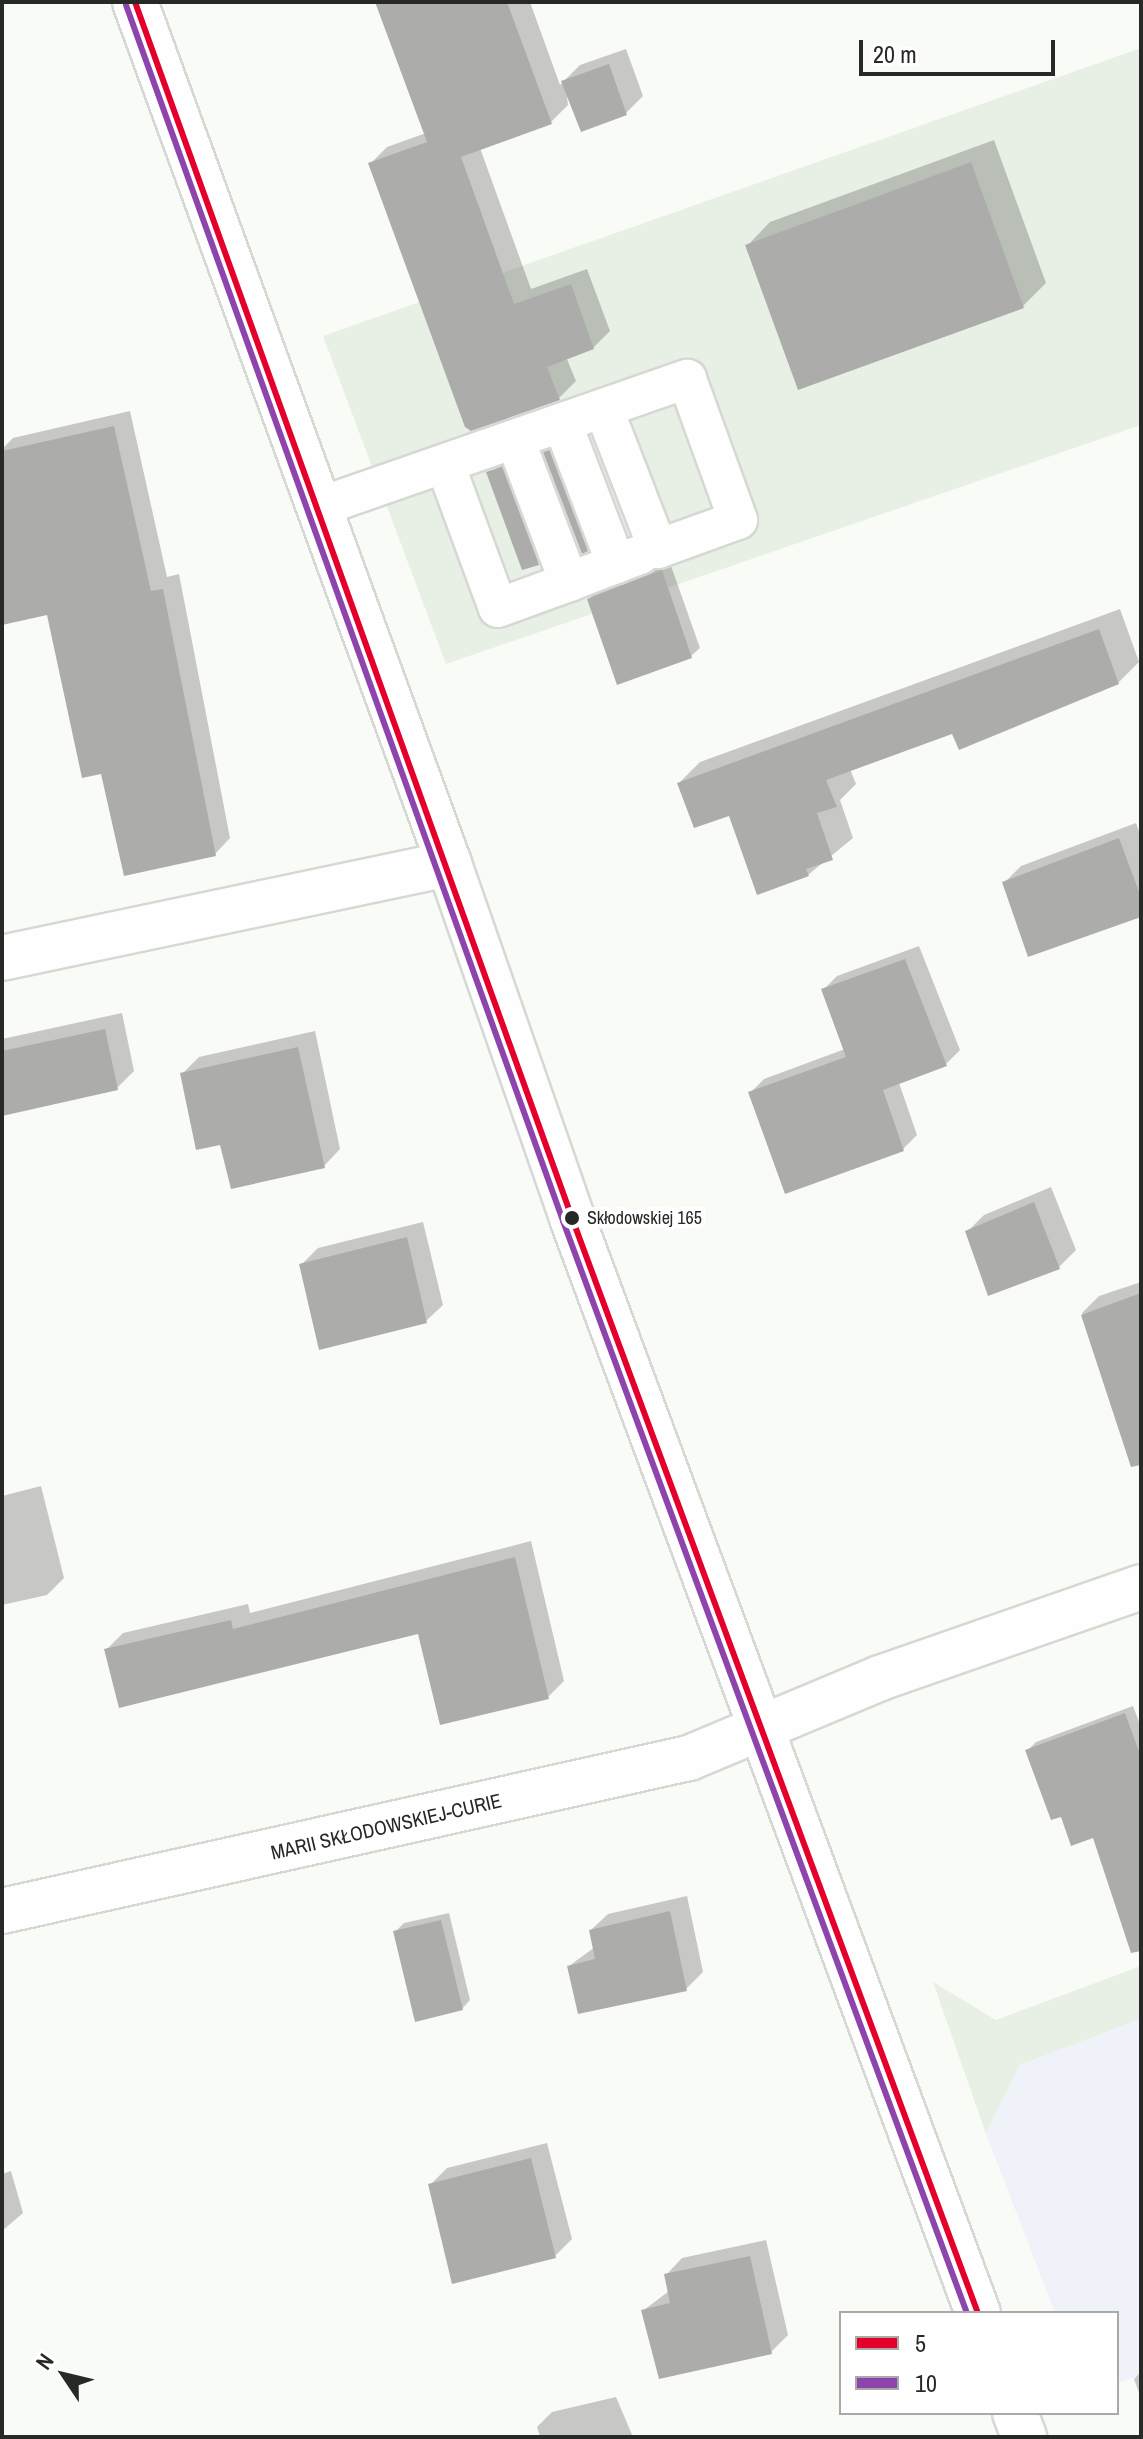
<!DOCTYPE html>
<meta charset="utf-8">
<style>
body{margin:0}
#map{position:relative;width:1143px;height:2439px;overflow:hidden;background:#f9fbf7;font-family:"Archivo Narrow",sans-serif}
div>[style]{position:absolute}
.built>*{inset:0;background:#e8efe5}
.green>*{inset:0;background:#f0f2fa}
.shadow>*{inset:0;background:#0003}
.building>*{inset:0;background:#acadab}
.roads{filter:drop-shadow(2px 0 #d6d8d4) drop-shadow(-2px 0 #d6d8d4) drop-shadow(0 2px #d6d8d4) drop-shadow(0 -2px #d6d8d4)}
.lane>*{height:38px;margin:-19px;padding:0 19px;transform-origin:19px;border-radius:19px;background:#fefefe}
.street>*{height:44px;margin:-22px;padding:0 22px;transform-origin:22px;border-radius:22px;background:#fefefe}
.secondary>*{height:44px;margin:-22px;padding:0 22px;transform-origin:22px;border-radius:22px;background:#fefefe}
.bus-1>*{height:6px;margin:-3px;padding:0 3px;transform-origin:3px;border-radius:3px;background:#e4002b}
.bus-2>*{height:6px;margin:-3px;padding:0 3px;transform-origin:3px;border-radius:3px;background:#8e44ad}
.dots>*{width:22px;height:22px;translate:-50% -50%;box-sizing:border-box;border:4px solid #fff;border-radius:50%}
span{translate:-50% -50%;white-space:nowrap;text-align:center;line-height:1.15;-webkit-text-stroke:8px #fff;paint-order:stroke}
.bus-label{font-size:18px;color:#272926}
.left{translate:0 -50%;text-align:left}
.street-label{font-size:20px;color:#272926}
.frame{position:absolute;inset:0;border:4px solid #272926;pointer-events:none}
.legend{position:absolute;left:839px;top:2311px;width:280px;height:104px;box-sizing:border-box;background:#fff;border:2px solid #a9a9a8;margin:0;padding:10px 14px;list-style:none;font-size:24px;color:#272926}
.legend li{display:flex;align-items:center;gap:16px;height:40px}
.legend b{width:40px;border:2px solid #a9a9a8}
.north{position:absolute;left:24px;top:2335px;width:80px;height:80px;-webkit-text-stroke:6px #fff;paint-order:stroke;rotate:305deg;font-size:22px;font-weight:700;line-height:32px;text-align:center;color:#272926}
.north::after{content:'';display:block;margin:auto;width:28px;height:36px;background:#272926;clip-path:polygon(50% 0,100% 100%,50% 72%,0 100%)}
.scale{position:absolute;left:859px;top:40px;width:196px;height:36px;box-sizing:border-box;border:4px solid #272926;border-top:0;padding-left:10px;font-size:24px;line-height:28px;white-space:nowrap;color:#272926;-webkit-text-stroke:6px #fff;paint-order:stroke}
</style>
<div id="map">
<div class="built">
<i style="clip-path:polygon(1141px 48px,1141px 425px,446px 664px,323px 336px)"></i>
<i style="clip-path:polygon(1141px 1966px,1141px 2019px,1020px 2065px,986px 2134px,933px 1982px,996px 2020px)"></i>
</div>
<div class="green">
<i style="clip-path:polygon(1141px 2019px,1141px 2375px,1117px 2383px,1117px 2313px,1055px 2313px,986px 2134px,1020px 2065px)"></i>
</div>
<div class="shadow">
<i style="clip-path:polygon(377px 2px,530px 2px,560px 85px,580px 65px,626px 49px,643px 96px,626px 113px,566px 88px,568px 105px,551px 122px,480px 148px,531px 289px,587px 269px,610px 331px,593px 348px,566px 357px,576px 381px,559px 398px,370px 164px,387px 147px,426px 133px)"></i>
<i style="clip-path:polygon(994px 140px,1046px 283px,1023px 306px,747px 246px,770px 222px)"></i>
<i style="clip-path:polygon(130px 411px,167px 577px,179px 574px,230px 838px,215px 854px,103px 771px,49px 613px,2px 622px,2px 449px,13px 438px)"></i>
<i style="clip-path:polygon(554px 444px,595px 541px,586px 550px,546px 453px)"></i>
<i style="clip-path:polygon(510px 460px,546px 555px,538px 563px,489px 473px)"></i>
<i style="clip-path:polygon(670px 563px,700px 648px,691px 656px,589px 599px,597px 591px)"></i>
<i style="clip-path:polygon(1120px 609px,1139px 662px,1118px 683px,953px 731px,850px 769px,856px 784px,840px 800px,853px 838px,808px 875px,730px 813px,679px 783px,700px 762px)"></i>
<i style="clip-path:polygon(1136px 823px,1141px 836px,1141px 915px,1004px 883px,1021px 866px)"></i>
<i style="clip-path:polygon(919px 946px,960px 1050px,946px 1064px,899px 1083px,917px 1135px,903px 1149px,750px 1093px,764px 1079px,845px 1049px,823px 990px,837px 976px)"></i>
<i style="clip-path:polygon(122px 1013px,134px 1071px,117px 1088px,2px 1113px,2px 1039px)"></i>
<i style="clip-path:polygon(315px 1031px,340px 1149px,324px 1166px,222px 1142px,182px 1074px,199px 1057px)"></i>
<i style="clip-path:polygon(1051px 1187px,1076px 1250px,1059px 1267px,967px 1232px,984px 1215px)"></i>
<i style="clip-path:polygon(423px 1222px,443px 1305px,426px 1321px,301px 1265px,318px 1248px)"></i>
<i style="clip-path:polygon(1141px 1282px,1141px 1380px,1108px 1392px,1082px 1313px,1099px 1296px)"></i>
<i style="clip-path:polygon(41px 1486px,64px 1578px,47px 1595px,2px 1605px,2px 1496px)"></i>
<i style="clip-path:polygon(531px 1541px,564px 1681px,548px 1697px,419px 1632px,106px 1650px,123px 1633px,248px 1604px,250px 1613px)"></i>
<i style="clip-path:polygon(1133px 1706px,1141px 1727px,1141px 1914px,1094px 1835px,1062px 1815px,1028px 1750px,1036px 1742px)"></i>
<i style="clip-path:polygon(687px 1896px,703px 1972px,686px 1989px,569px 1966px,595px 1947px,591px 1930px,608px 1914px)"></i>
<i style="clip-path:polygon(449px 1913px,470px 2000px,462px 2009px,395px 1932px,404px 1923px)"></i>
<i style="clip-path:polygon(547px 2143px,572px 2239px,555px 2256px,430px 2185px,447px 2168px)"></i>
<i style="clip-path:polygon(11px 2171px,23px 2213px,2px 2231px,2px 2174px)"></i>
<i style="clip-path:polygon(766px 2240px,788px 2335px,771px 2352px,644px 2310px,669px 2291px,666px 2275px,682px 2258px)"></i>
<i style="clip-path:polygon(1141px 2372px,1141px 2398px,1134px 2379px)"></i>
<i style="clip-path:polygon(616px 2397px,633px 2437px,540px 2437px,537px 2427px,552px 2412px)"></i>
</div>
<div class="building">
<i style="clip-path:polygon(375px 2px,507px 2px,552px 124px,461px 157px,514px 304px,571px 284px,594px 349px,547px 367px,560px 400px,471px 431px,465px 427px,368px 163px,427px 142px)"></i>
<i style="clip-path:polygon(609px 64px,627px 115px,581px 132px,561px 81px)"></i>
<i style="clip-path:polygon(971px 162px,1024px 308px,798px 390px,745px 245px)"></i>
<i style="clip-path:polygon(114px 426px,151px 591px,163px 589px,216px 856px,124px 876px,101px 774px,82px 778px,47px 615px,2px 625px,2px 451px)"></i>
<i style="clip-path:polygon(549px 450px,588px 551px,582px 554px,543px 452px)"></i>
<i style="clip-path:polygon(502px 467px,539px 565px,522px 570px,486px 472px)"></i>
<i style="clip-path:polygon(662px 570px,692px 658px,617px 685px,587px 599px)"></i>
<i style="clip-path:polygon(1099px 629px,1119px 684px,959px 750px,952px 734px,826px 780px,837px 807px,817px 813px,833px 860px,806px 869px,809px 876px,757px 895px,729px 816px,694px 828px,677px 783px)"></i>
<i style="clip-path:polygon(1119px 838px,1141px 897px,1141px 917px,1028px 957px,1002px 882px)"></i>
<i style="clip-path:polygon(905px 959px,947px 1066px,883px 1090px,904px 1151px,785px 1194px,748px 1092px,846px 1057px,821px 989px)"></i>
<i style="clip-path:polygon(105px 1029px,118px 1090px,2px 1116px,2px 1051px)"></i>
<i style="clip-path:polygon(298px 1047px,325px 1168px,231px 1189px,220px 1145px,196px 1150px,180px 1073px)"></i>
<i style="clip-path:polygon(1034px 1202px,1060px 1269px,988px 1296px,965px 1231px)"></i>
<i style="clip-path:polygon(407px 1237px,427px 1323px,319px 1350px,299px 1264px)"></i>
<i style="clip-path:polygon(1141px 1293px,1141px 1465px,1131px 1467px,1081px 1315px)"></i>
<i style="clip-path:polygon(515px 1557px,549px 1699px,440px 1725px,418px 1634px,119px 1708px,104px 1649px,231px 1620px,233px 1629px)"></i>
<i style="clip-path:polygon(1125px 1713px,1141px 1757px,1141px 1951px,1131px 1953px,1093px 1838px,1071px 1846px,1061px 1817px,1051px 1820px,1025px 1750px)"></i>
<i style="clip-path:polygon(670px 1911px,687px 1991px,578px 2014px,567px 1966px,595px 1959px,589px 1930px)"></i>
<i style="clip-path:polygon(441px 1920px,463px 2010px,415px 2022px,393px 1931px)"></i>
<i style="clip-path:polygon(531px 2158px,556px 2258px,452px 2284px,428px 2184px)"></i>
<i style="clip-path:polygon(750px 2256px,772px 2354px,659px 2379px,641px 2310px,670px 2303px,664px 2274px)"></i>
</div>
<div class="roads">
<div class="lane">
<i style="left:563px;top:425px;width:149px;rotate:69.1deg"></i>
<i style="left:616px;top:564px;width:26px;rotate:-21deg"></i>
<i style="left:516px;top:442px;width:150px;rotate:69.3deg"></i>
<i style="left:569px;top:582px;width:50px;rotate:-21deg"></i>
<i style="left:446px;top:467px;width:150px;rotate:69.8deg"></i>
<i style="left:498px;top:608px;width:76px;rotate:-20.1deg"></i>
<i style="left:319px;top:507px;width:390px;rotate:-19.2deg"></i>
<i style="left:687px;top:379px;width:150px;rotate:70.1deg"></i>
<i style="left:738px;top:520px;width:85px;rotate:160.1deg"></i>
<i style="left:658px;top:549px;width:149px;rotate:-111.2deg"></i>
</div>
<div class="street">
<i style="left:2px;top:958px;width:457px;rotate:-11.9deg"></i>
<i style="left:2px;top:1911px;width:704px;rotate:-12.56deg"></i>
<i style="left:689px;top:1758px;width:207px;rotate:-22.7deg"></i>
<i style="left:880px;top:1678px;width:276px;rotate:-19.2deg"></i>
</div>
<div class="secondary">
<i style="left:135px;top:2px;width:917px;rotate:69.98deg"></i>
<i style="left:449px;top:864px;width:375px;rotate:70.8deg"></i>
<i style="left:572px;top:1218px;width:1168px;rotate:69.66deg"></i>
<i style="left:1015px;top:2413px;width:26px;rotate:69deg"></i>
</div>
</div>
<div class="bus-1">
<i style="left:135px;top:2px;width:1292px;rotate:70.23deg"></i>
<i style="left:572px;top:1218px;width:1168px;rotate:69.66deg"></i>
</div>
<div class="bus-2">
<i style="left:126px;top:5px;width:1292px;rotate:70.23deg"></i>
<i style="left:563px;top:1221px;width:1164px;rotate:69.7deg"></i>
</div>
<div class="dots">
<i style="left:572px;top:1218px;background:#272926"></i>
</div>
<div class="bus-label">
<span class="left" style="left:587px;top:1218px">Skłodowskiej 165</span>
</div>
<div class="street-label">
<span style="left:386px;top:1826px;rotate:-13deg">MARII SKŁODOWSKIEJ-CURIE</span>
</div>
<div class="frame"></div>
<ul class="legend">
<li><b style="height:10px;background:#e4002b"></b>5</li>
<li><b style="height:10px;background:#8e44ad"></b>10</li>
</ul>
<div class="north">N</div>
<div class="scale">20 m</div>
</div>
